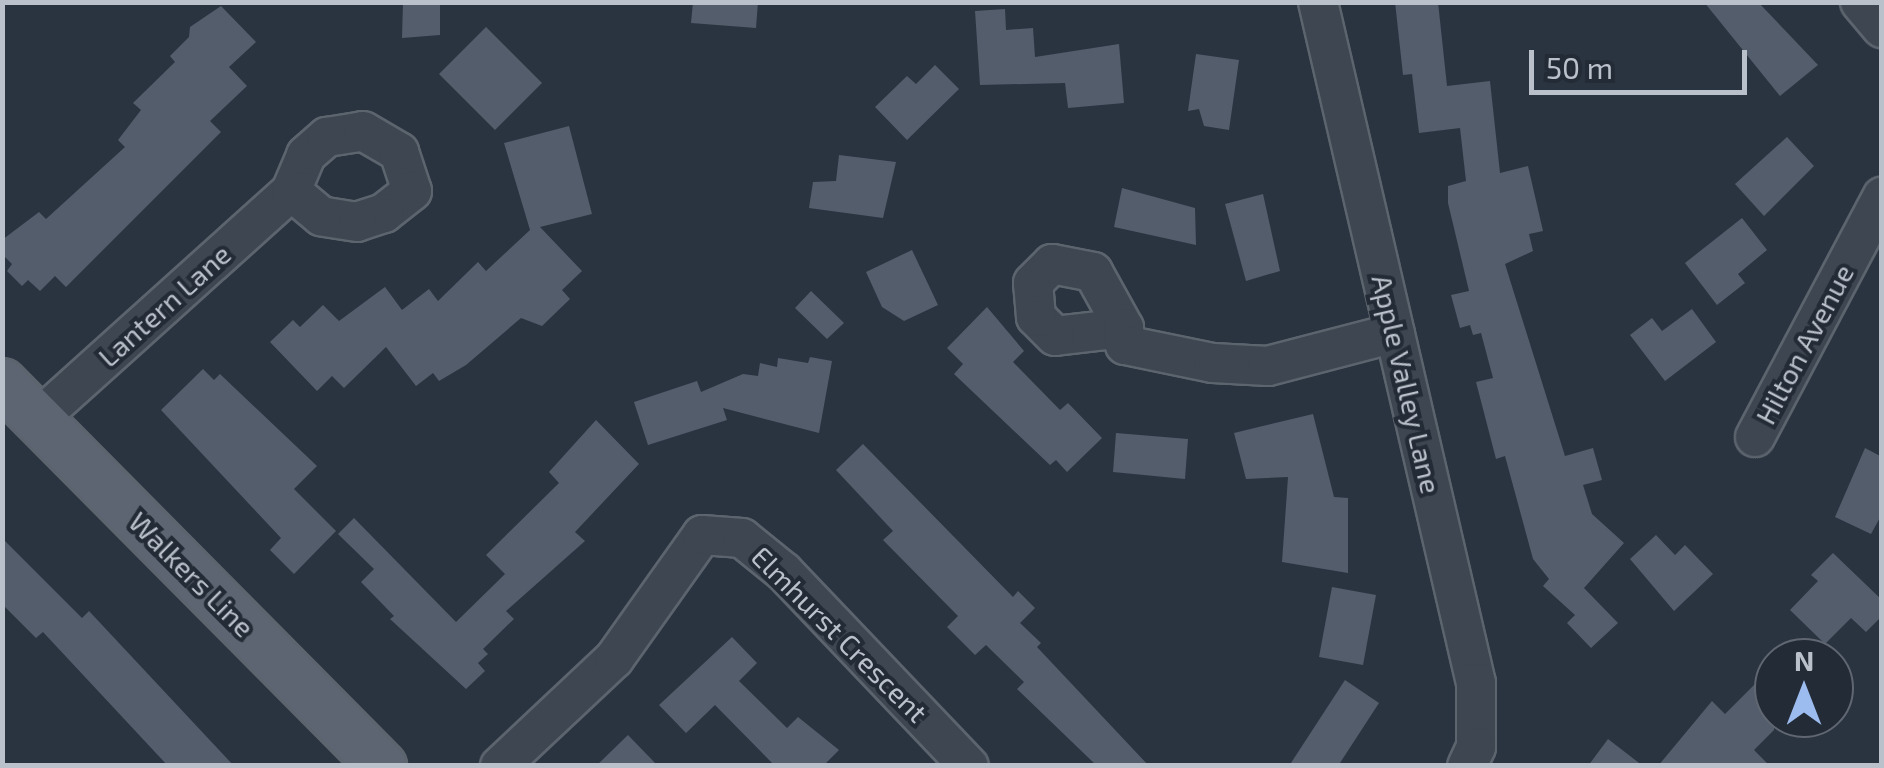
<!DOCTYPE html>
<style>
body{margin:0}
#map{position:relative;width:1884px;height:768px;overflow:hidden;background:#2a3441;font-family:"Exo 2",sans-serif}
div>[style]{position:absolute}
.building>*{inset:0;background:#535d6b}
.roads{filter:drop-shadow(2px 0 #5c646e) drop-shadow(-2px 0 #5c646e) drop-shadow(0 2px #5c646e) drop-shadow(0 -2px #5c646e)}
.minor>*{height:38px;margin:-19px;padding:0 19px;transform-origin:19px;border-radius:19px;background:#3e4651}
.major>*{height:48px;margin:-24px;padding:0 24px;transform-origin:24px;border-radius:24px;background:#5c6571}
span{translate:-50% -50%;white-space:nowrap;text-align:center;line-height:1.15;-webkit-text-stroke:8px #232b36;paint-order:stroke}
.street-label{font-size:28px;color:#bbc1cb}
.frame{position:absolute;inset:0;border:5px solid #bbc1cb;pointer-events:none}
.north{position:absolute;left:1754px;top:638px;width:100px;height:100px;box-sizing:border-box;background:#232b36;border:2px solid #606772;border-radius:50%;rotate:0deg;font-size:28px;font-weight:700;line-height:40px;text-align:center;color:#bbc1cb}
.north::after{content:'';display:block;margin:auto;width:35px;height:45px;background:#9cbcef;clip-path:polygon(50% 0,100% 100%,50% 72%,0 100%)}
.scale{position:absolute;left:1529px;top:50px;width:218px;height:45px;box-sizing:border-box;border:5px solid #bbc1cb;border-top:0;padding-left:12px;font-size:30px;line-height:35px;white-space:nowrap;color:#bbc1cb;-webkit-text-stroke:8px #232b36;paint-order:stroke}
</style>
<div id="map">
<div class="building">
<i style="clip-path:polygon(403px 2px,440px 2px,440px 35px,402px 38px)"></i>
<i style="clip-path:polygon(693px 2px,758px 2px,756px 28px,691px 23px)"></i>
<i style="clip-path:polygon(1395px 2px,1438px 2px,1447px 86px,1490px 81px,1500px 173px,1528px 166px,1543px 231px,1529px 234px,1533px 251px,1505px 264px,1565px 456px,1593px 448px,1602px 480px,1583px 485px,1592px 514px,1624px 543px,1584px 588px,1618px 623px,1591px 648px,1567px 623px,1575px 615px,1543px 586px,1549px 579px,1533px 559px,1505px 456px,1496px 459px,1476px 382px,1493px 378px,1481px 333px,1473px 335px,1470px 325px,1460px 328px,1451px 295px,1469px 291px,1448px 203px,1448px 186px,1466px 181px,1460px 128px,1419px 133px,1412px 74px,1403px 75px)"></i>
<i style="clip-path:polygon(1704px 2px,1758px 2px,1818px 65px,1780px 96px)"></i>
<i style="clip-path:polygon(221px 6px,256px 42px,229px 67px,247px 86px,210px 121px,221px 132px,66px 287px,55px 276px,40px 291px,28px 280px,22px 286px,7px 271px,12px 264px,2px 254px,2px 240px,39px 212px,46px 219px,125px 147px,118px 140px,141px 110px,133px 103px,175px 62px,170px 56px,189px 37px,190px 27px)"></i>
<i style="clip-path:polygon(1005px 9px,1006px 30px,1033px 28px,1035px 57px,1119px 44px,1124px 103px,1068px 108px,1065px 83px,980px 85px,975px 11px)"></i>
<i style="clip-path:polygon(486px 27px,542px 83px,495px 130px,439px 74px)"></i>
<i style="clip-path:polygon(1196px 54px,1239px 60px,1229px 130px,1204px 126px,1199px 109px,1188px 111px)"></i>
<i style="clip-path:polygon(935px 65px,959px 89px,907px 140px,875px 107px,907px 76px,916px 84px)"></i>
<i style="clip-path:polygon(569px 126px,592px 214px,540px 227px,582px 271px,562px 290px,570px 299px,542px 326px,521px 318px,466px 365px,439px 381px,433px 373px,416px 386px,386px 347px,344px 388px,332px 376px,317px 391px,270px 342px,293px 320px,300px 327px,323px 305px,339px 321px,385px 287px,402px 310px,429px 289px,438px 301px,478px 262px,486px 271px,530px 230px,504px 143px)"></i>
<i style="clip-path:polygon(1787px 137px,1814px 166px,1764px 216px,1735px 184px)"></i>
<i style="clip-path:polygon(839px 155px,896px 162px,883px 218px,809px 208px,813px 182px,836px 181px)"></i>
<i style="clip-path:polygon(1122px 188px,1195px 208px,1196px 245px,1114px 227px)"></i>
<i style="clip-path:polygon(1263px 194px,1280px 271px,1246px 281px,1225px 204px)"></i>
<i style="clip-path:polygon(1742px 218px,1767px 250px,1738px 274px,1745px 283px,1717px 305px,1685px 263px)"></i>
<i style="clip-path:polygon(912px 250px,938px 305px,904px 321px,882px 307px,866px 272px)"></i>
<i style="clip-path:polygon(811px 291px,844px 323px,827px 339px,795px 308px)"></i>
<i style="clip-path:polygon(987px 307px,1024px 351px,1013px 362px,1060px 410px,1068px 403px,1102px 438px,1067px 472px,1056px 460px,1050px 465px,954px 374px,963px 364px,947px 348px)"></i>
<i style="clip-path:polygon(1692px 309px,1716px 342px,1665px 381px,1630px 335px,1652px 318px,1662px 331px)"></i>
<i style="clip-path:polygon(810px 357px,832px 361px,819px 433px,723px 408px,727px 420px,648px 445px,634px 402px,697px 381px,701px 392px,743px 374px,758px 376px,760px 363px,777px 367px,778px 358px,808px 363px)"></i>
<i style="clip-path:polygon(203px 369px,214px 380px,220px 374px,317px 466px,294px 489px,336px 531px,294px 574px,270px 550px,281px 538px,161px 410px)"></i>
<i style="clip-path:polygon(1313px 414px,1334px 497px,1348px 498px,1348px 573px,1282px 562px,1288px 477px,1246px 479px,1234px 433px)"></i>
<i style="clip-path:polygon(596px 420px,639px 464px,575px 532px,585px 541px,506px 611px,514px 619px,483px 649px,488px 654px,478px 663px,485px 671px,466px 689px,390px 619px,394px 616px,361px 582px,374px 569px,338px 534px,354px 518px,456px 622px,505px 574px,486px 555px,559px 483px,549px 472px)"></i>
<i style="clip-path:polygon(1116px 433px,1188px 439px,1185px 479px,1113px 472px)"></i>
<i style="clip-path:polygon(863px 444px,1013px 597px,1018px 591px,1035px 608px,1020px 623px,1041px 643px,1037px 647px,1149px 766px,1097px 766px,1017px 689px,1024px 682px,986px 645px,975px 655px,947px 627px,958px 616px,883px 540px,893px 531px,836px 470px)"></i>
<i style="clip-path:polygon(1865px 448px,1882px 457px,1882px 514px,1871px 534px,1835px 517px)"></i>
<i style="clip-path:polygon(1656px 535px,1675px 555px,1685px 545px,1713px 574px,1674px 611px,1630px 559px)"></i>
<i style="clip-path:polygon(2px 538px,82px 618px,89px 611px,234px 766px,168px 766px,43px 632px,36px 638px,2px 604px)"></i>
<i style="clip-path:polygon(1833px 553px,1882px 600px,1882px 616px,1866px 632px,1851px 618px,1825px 644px,1790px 610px,1818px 581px,1811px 575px)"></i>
<i style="clip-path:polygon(1332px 587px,1376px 595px,1363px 665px,1319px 657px)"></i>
<i style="clip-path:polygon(732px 637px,757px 663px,739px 681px,787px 728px,798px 717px,839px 750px,823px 766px,775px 766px,715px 705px,686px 733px,659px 705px)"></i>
<i style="clip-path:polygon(1774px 665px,1774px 730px,1754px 750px,1770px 766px,1658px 766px,1712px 701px,1725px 714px)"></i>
<i style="clip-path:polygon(1345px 680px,1379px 703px,1338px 766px,1289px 766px)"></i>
<i style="clip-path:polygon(628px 735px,658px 766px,596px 766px)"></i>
<i style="clip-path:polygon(1608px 739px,1643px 766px,1588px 766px)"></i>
</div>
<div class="roads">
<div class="minor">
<i style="left:1318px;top:2px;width:699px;rotate:76.94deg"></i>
<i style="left:1476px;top:683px;width:64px;rotate:90deg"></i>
<i style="left:1476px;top:747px;width:21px;rotate:115deg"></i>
<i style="left:1860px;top:2px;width:34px;rotate:50deg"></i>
<i style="left:1124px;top:328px;width:69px;rotate:173.4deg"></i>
<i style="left:1055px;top:336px;width:27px;rotate:-135deg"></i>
<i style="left:1036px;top:317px;width:34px;rotate:-95deg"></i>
<i style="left:1033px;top:283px;width:27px;rotate:-45deg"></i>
<i style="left:1052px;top:264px;width:42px;rotate:11deg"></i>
<i style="left:1093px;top:272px;width:64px;rotate:61deg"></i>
<i style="left:1124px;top:328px;width:17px;rotate:87deg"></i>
<i style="left:1125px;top:345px;width:90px;rotate:11.6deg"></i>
<i style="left:1213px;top:363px;width:55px;rotate:3.1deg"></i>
<i style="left:1268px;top:366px;width:131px;rotate:-14.6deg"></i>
<i style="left:38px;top:419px;width:341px;rotate:-42deg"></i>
<i style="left:291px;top:191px;width:39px;rotate:-67deg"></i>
<i style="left:306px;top:155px;width:28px;rotate:-41deg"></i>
<i style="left:327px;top:137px;width:36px;rotate:-9deg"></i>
<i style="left:363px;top:131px;width:42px;rotate:30.3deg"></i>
<i style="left:399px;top:152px;width:41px;rotate:71.6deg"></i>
<i style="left:412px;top:191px;width:36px;rotate:142deg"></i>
<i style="left:384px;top:213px;width:28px;rotate:162deg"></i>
<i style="left:357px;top:222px;width:36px;rotate:-171deg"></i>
<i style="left:321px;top:216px;width:39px;rotate:-140deg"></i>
<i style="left:1755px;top:437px;width:272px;rotate:-62.1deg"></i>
<i style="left:500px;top:766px;width:156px;rotate:-43.2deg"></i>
<i style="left:614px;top:659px;width:152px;rotate:-54.6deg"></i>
<i style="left:702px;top:535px;width:40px;rotate:4.3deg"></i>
<i style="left:742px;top:538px;width:54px;rotate:39deg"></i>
<i style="left:784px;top:572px;width:268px;rotate:46.4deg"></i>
</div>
<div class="major">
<i style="left:2px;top:383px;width:540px;rotate:45.23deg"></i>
</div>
</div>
<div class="street-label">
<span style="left:164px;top:305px;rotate:-42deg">Lantern Lane</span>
<span style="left:1804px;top:344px;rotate:-62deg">Hilton Avenue</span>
<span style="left:1407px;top:384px;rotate:77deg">Apple Valley Lane</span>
<span style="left:192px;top:574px;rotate:45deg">Walkers Line</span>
<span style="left:840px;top:634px;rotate:45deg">Elmhurst Crescent</span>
</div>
<div class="frame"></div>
<div class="north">N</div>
<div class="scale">50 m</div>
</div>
